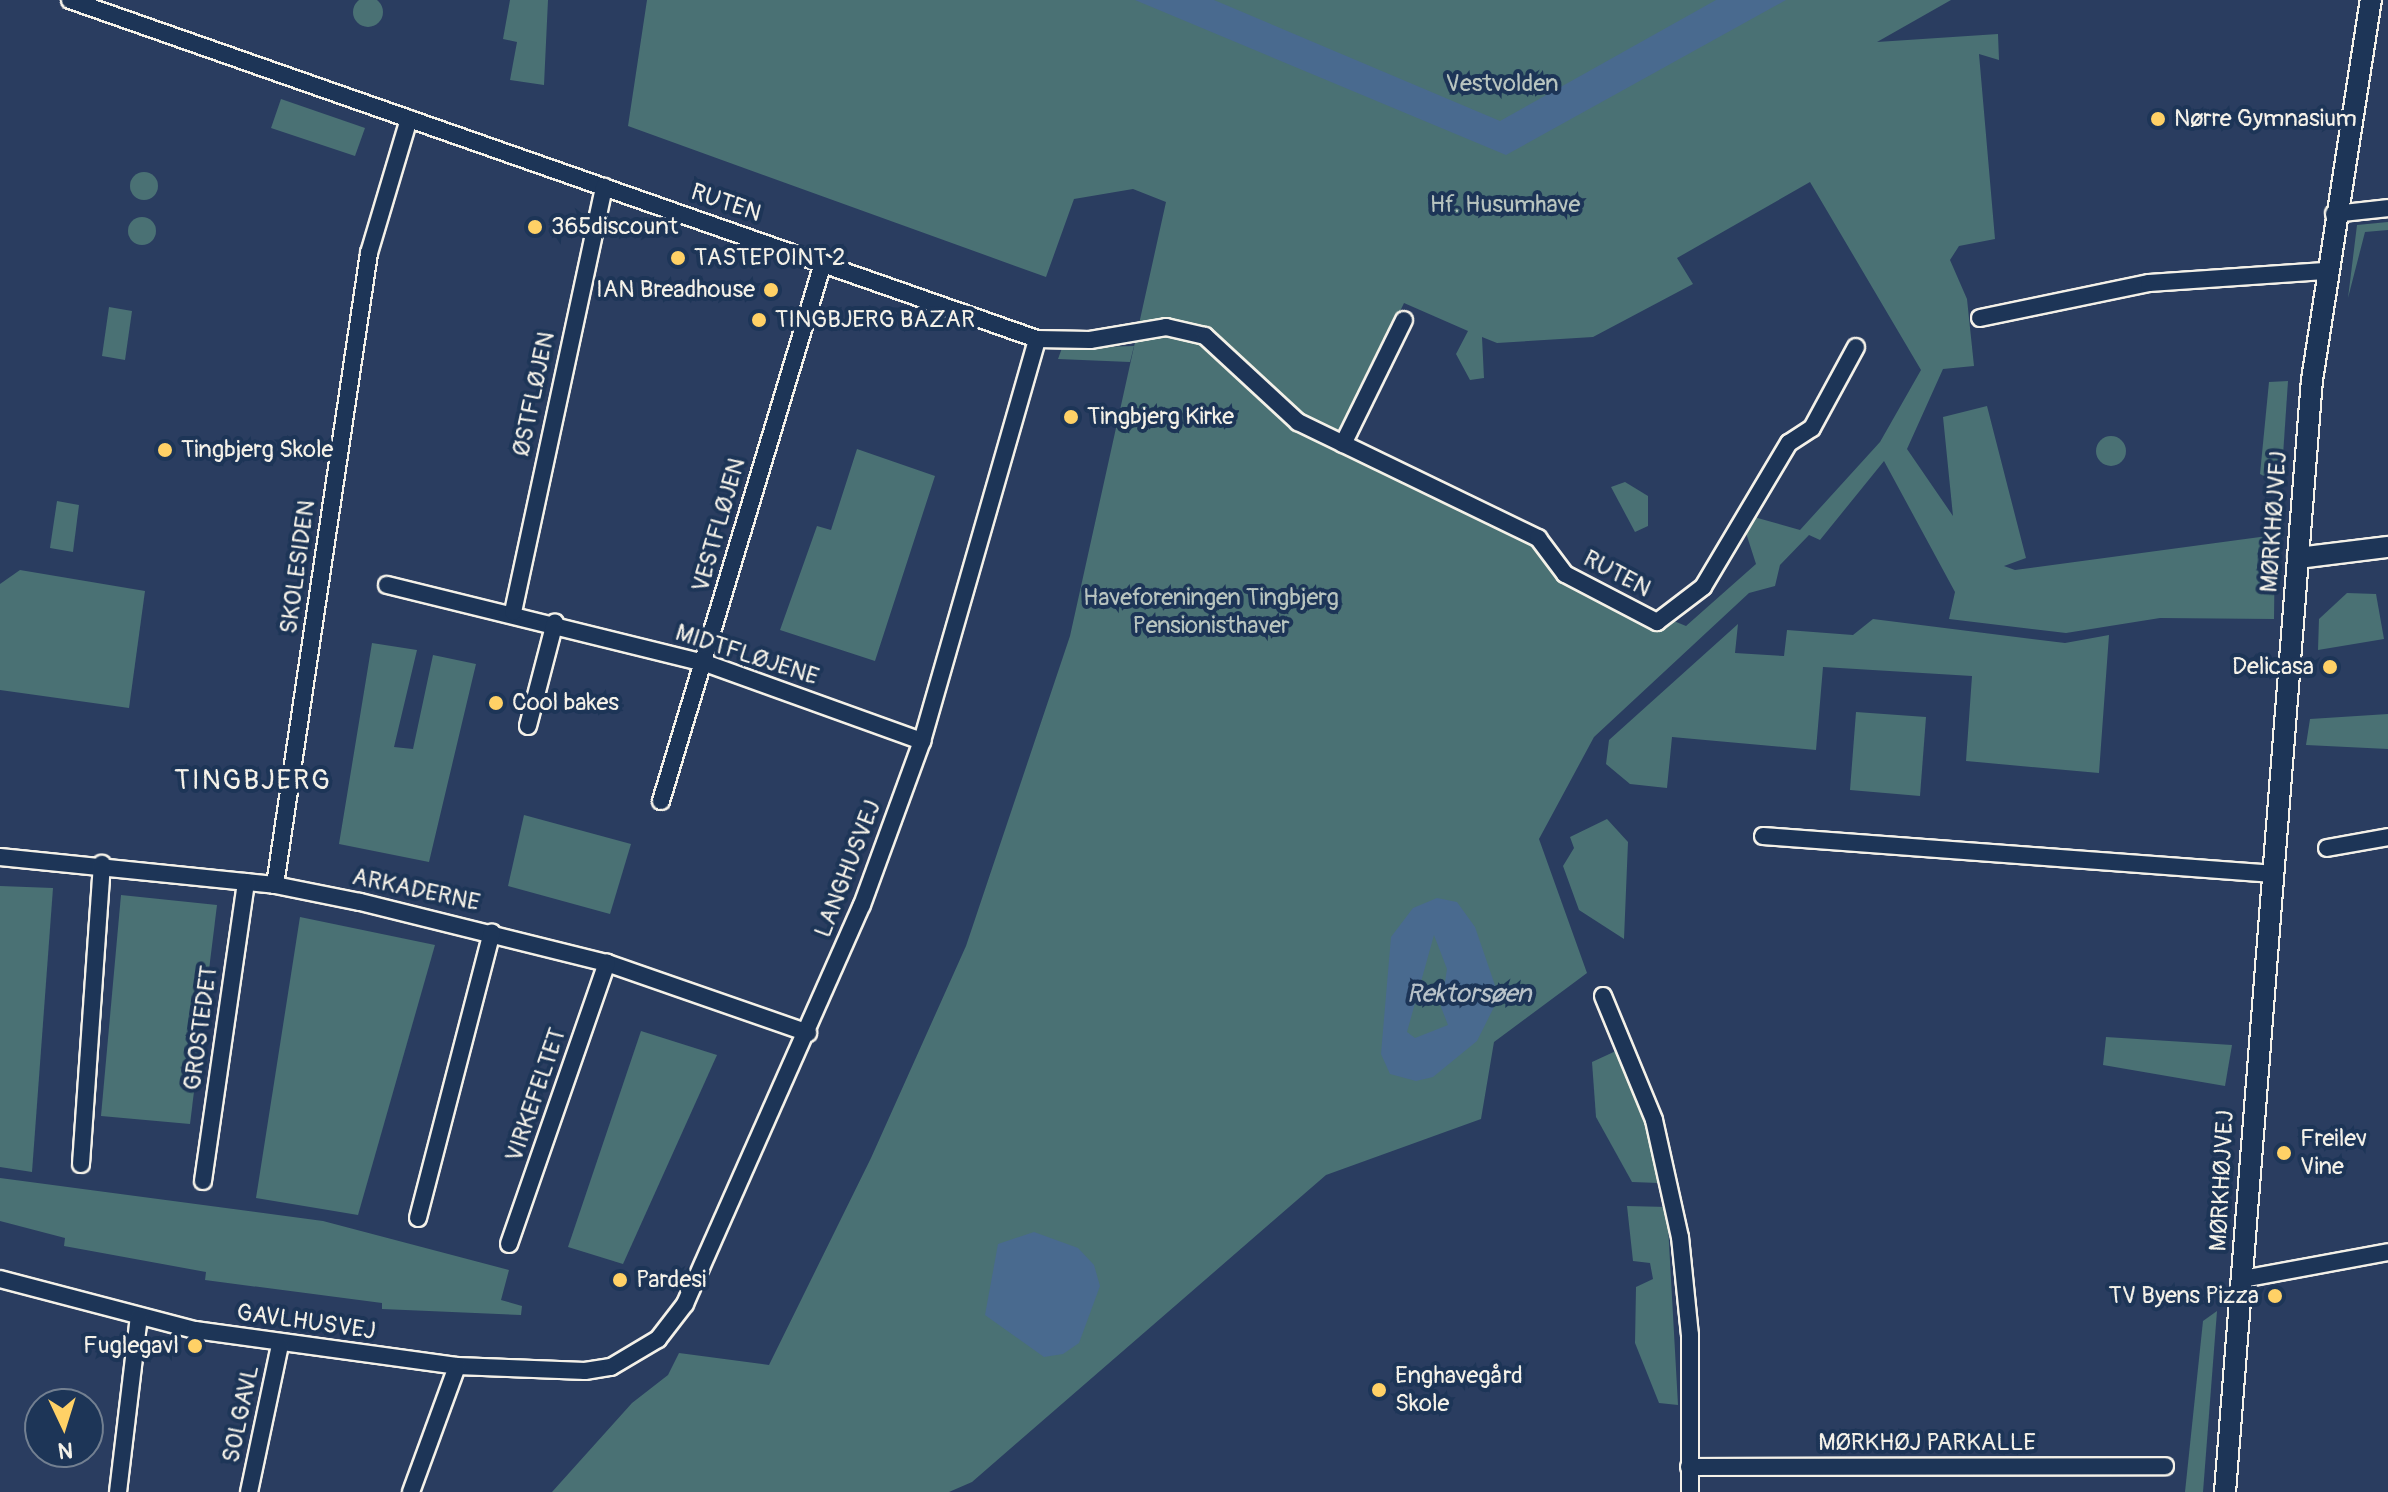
<!DOCTYPE html>
<meta charset="utf-8">
<style>
body{margin:0}
#map{position:relative;width:2388px;height:1492px;overflow:hidden;background:#2a3d60;font-family:Pangolin,sans-serif}
div>[style]{position:absolute}
.green>*{inset:0;background:#4a7174}
.round{border-radius:50%}
.water>*{inset:0;background:#496a8f}
.roads{filter:drop-shadow(2px 0 #f4f1e8) drop-shadow(-2px 0 #f4f1e8) drop-shadow(0 2px #f4f1e8) drop-shadow(0 -2px #f4f1e8)}
.minor>*{height:16px;margin:-8px;padding:0 8px;transform-origin:8px;border-radius:8px;background:#1d3557}
.tertiary>*{height:20px;margin:-10px;padding:0 10px;transform-origin:10px;border-radius:10px;background:#1d3557}
.dots>*{width:22px;height:22px;translate:-50% -50%;box-sizing:border-box;border:4px solid #1d3557;border-radius:50%}
span{translate:-50% -50%;white-space:nowrap;text-align:center;line-height:1.15;-webkit-text-stroke:8px #1d3557;paint-order:stroke}
.park-label{font-size:24px;color:#b8c4bf}
.poi-label{font-size:24px;color:#f4f1e8}
.left{translate:0 -50%;text-align:left}
.right{translate:-100% -50%;text-align:right}
.street-label{font-size:24px;color:#f4f1e8}
.water-label{font-size:26px;color:#b8c2c9;font-style:italic}
.quarter-label{font-size:28px;color:#f4f1e8;letter-spacing:2px}
.north{position:absolute;left:24px;top:1388px;width:80px;height:80px;box-sizing:border-box;background:#1d3557;border:2px solid #738091;border-radius:50%;rotate:176deg;font-size:22px;font-weight:700;line-height:32px;text-align:center;color:#f4f1e8}
.north::after{content:'';display:block;margin:auto;width:28px;height:36px;background:#ffd166;clip-path:polygon(50% 0,100% 100%,50% 72%,0 100%)}
</style>
<div id="map">
<div class="green">
<i class="round" style="left:353px;top:-3px;width:30px;height:30px"></i>
<i style="clip-path:polygon(510px 0,548px 0,544px 85px,510px 80px,517px 42px,503px 39px)"></i>
<i style="clip-path:polygon(evenodd,647px 0,1951px 0,1877px 42px,1998px 34px,1999px 60px,1979px 54px,1995px 239px,1959px 246px,1950px 260px,1967px 299px,1974px 366px,1943px 369px,1907px 449px,1953px 516px,1943px 417px,1987px 406px,2026px 558px,2004px 566px,2015px 570px,2275px 535px,2274px 619px,2160px 618px,2066px 633px,1949px 619px,1955px 592px,1884px 461px,1820px 540px,1809px 535px,1780px 565px,1775px 586px,1749px 593px,1594px 737px,1539px 839px,1587px 973px,1494px 1042px,1481px 1119px,1326px 1175px,972px 1482px,949px 1492px,552px 1492px,632px 1403px,668px 1375px,679px 1353px,769px 1365px,871px 1158px,966px 946px,1070px 636px,1166px 202px,1133px 189px,1074px 199px,1046px 277px,628px 126px,647px 0,1810px 182px,1921px 370px,1880px 442px,1800px 530px,1754px 517px,1746px 533px,1756px 564px,1686px 626px,1550px 570px,1533px 547px,1335px 447px,1404px 303px,1468px 331px,1456px 354px,1470px 380px,1484px 378px,1482px 337px,1497px 343px,1593px 337px,1693px 284px,1677px 258px,1810px 182px)"></i>
<i style="clip-path:polygon(281px 99px,365px 128px,355px 156px,271px 128px)"></i>
<i class="round" style="left:130px;top:172px;width:28px;height:28px"></i>
<i class="round" style="left:128px;top:217px;width:28px;height:28px"></i>
<i style="clip-path:polygon(2388px 222px,2388px 230px,2365px 232px,2348px 298px,2357px 225px)"></i>
<i style="clip-path:polygon(109px 307px,132px 311px,125px 360px,102px 356px)"></i>
<i style="clip-path:polygon(1134px 346px,1130px 362px,1058px 359px,1062px 348px)"></i>
<i style="clip-path:polygon(2288px 381px,2281px 485px,2260px 474px,2269px 382px)"></i>
<i class="round" style="left:2096px;top:436px;width:30px;height:30px"></i>
<i style="clip-path:polygon(857px 449px,935px 476px,875px 661px,780px 630px,817px 526px,831px 530px)"></i>
<i style="clip-path:polygon(1625px 482px,1648px 496px,1648px 526px,1635px 532px,1611px 487px)"></i>
<i style="clip-path:polygon(57px 501px,79px 505px,73px 552px,50px 548px)"></i>
<i style="clip-path:polygon(20px 570px,145px 591px,129px 708px,0 690px,0 584px)"></i>
<i style="clip-path:polygon(2347px 593px,2376px 594px,2384px 639px,2318px 650px,2319px 619px)"></i>
<i style="clip-path:polygon(1873px 619px,2065px 643px,2109px 635px,2099px 773px,1966px 761px,1972px 676px,1823px 667px,1816px 750px,1672px 737px,1667px 788px,1630px 784px,1606px 764px,1609px 740px,1738px 624px,1735px 653px,1784px 656px,1787px 630px,1853px 635px)"></i>
<i style="clip-path:polygon(372px 643px,417px 650px,394px 747px,413px 749px,433px 655px,476px 664px,429px 862px,339px 844px)"></i>
<i style="clip-path:polygon(1856px 712px,1926px 717px,1920px 796px,1850px 790px)"></i>
<i style="clip-path:polygon(2388px 714px,2388px 749px,2306px 745px,2310px 719px)"></i>
<i style="clip-path:polygon(524px 815px,631px 844px,610px 914px,508px 886px)"></i>
<i style="clip-path:polygon(1607px 819px,1628px 842px,1624px 939px,1579px 910px,1563px 866px,1574px 848px,1570px 837px)"></i>
<i style="clip-path:polygon(0 886px,53px 888px,32px 1172px,0 1167px)"></i>
<i style="clip-path:polygon(121px 895px,217px 905px,190px 1124px,101px 1116px)"></i>
<i style="clip-path:polygon(300px 917px,435px 945px,358px 1215px,256px 1198px)"></i>
<i style="clip-path:polygon(641px 1031px,717px 1055px,623px 1264px,568px 1247px)"></i>
<i style="clip-path:polygon(2106px 1037px,2232px 1045px,2225px 1086px,2103px 1065px)"></i>
<i style="clip-path:polygon(1618px 1050px,1646px 1125px,1659px 1183px,1632px 1182px,1596px 1117px,1592px 1062px)"></i>
<i style="clip-path:polygon(0 1178px,323px 1221px,509px 1270px,501px 1300px,522px 1306px,521px 1315px,382px 1309px,382px 1303px,205px 1280px,206px 1272px,64px 1246px,65px 1238px,0 1221px)"></i>
<i style="clip-path:polygon(1627px 1206px,1667px 1207px,1678px 1405px,1659px 1403px,1635px 1343px,1636px 1287px,1653px 1279px,1650px 1263px,1633px 1261px)"></i>
<i style="clip-path:polygon(2217px 1311px,2203px 1492px,2185px 1492px,2203px 1321px)"></i>
</div>
<div class="water">
<i style="clip-path:polygon(1135px 0,1214px 0,1500px 121px,1716px 0,1786px 0,1506px 155px)"></i>
<i style="clip-path:polygon(evenodd,1437px 898px,1457px 902px,1475px 927px,1499px 997px,1477px 1041px,1433px 1077px,1416px 1081px,1390px 1074px,1381px 1054px,1391px 937px,1413px 908px,1437px 898px,1434px 935px,1447px 969px,1441px 1007px,1448px 1025px,1415px 1038px,1407px 1032px,1434px 935px)"></i>
<i style="clip-path:polygon(1034px 1232px,1078px 1248px,1094px 1265px,1100px 1286px,1079px 1343px,1063px 1354px,1044px 1357px,985px 1315px,998px 1244px)"></i>
</div>
<div class="roads">
<div class="minor">
<i style="left:70px;top:0;width:1025px;rotate:19.32deg"></i>
<i style="left:1037px;top:339px;width:53px;rotate:1.1deg"></i>
<i style="left:1090px;top:340px;width:77px;rotate:-9.7deg"></i>
<i style="left:1166px;top:327px;width:40px;rotate:13deg"></i>
<i style="left:1205px;top:336px;width:127px;rotate:42.8deg"></i>
<i style="left:1298px;top:422px;width:267px;rotate:25.8deg"></i>
<i style="left:1538px;top:538px;width:45px;rotate:53.1deg"></i>
<i style="left:1565px;top:574px;width:104px;rotate:27.6deg"></i>
<i style="left:1657px;top:622px;width:58px;rotate:-37.3deg"></i>
<i style="left:1703px;top:587px;width:168px;rotate:-59.2deg"></i>
<i style="left:1789px;top:443px;width:27px;rotate:-33deg"></i>
<i style="left:1812px;top:428px;width:92px;rotate:-61.5deg"></i>
<i style="left:2334px;top:214px;width:54px;rotate:-6.3deg"></i>
<i style="left:1980px;top:318px;width:173px;rotate:-11.7deg"></i>
<i style="left:2149px;top:283px;width:176px;rotate:-3.9deg"></i>
<i style="left:1343px;top:444px;width:138px;rotate:-63.8deg"></i>
<i style="left:387px;top:585px;width:327px;rotate:13.8deg"></i>
<i style="left:705px;top:663px;width:231px;rotate:19.8deg"></i>
<i style="left:513px;top:612px;width:435px;rotate:-77.9deg"></i>
<i style="left:528px;top:726px;width:107px;rotate:-75.4deg"></i>
<i style="left:661px;top:801px;width:562px;rotate:-73.24deg"></i>
<i style="left:1763px;top:836px;width:512px;rotate:4.25deg"></i>
<i style="left:2327px;top:848px;width:62px;rotate:-10.2deg"></i>
<i style="left:0;top:857px;width:276px;rotate:5.8deg"></i>
<i style="left:275px;top:885px;width:87px;rotate:11.3deg"></i>
<i style="left:360px;top:902px;width:254px;rotate:13.9deg"></i>
<i style="left:607px;top:963px;width:213px;rotate:19.2deg"></i>
<i style="left:275px;top:885px;width:639px;rotate:-81.54deg"></i>
<i style="left:369px;top:253px;width:140px;rotate:-73.4deg"></i>
<i style="left:1603px;top:996px;width:134px;rotate:67.6deg"></i>
<i style="left:1654px;top:1120px;width:120px;rotate:77.5deg"></i>
<i style="left:1680px;top:1237px;width:99px;rotate:84.2deg"></i>
<i style="left:1690px;top:1335px;width:157px;rotate:90deg"></i>
<i style="left:81px;top:1164px;width:301px;rotate:-86deg"></i>
<i style="left:203px;top:1181px;width:302px;rotate:-81.8deg"></i>
<i style="left:418px;top:1218px;width:295px;rotate:-75.5deg"></i>
<i style="left:509px;top:1244px;width:298px;rotate:-70.8deg"></i>
<i style="left:0;top:1279px;width:202px;rotate:14.7deg"></i>
<i style="left:195px;top:1330px;width:264px;rotate:7.8deg"></i>
<i style="left:457px;top:1366px;width:128px;rotate:2.2deg"></i>
<i style="left:585px;top:1371px;width:26px;rotate:-9deg"></i>
<i style="left:611px;top:1367px;width:55px;rotate:-30.8deg"></i>
<i style="left:658px;top:1339px;width:44px;rotate:-52.4deg"></i>
<i style="left:685px;top:1304px;width:436px;rotate:-66.1deg"></i>
<i style="left:862px;top:905px;width:175px;rotate:-69.9deg"></i>
<i style="left:922px;top:741px;width:418px;rotate:-74deg"></i>
<i style="left:2243px;top:1279px;width:147px;rotate:-10.5deg"></i>
<i style="left:1689px;top:1467px;width:476px;rotate:-0.1deg"></i>
<i style="left:118px;top:1492px;width:176px;rotate:-83.2deg"></i>
<i style="left:249px;top:1492px;width:150px;rotate:-78.1deg"></i>
<i style="left:411px;top:1492px;width:134px;rotate:-69.9deg"></i>
</div>
<div class="tertiary">
<i style="left:2298px;top:558px;width:91px;rotate:-7deg"></i>
<i style="left:2225px;top:1492px;width:1115px;rotate:-85.53deg"></i>
<i style="left:2312px;top:380px;width:385px;rotate:-81.2deg"></i>
</div>
</div>
<div class="dots">
<i style="left:2158px;top:119px;background:#ffd166"></i>
<i style="left:535px;top:227px;background:#ffd166"></i>
<i style="left:678px;top:258px;background:#ffd166"></i>
<i style="left:771px;top:290px;background:#ffd166"></i>
<i style="left:759px;top:320px;background:#ffd166"></i>
<i style="left:1071px;top:417px;background:#ffd166"></i>
<i style="left:165px;top:450px;background:#ffd166"></i>
<i style="left:2330px;top:667px;background:#ffd166"></i>
<i style="left:496px;top:703px;background:#ffd166"></i>
<i style="left:2284px;top:1153px;background:#ffd166"></i>
<i style="left:620px;top:1280px;background:#ffd166"></i>
<i style="left:2275px;top:1296px;background:#ffd166"></i>
<i style="left:195px;top:1346px;background:#ffd166"></i>
<i style="left:1379px;top:1390px;background:#ffd166"></i>
</div>
<div class="park-label">
<span style="left:1502px;top:84px">Vestvolden</span>
<span style="left:1505px;top:205px">Hf. Husumhave</span>
<span style="left:1211px;top:612px">Haveforeningen Tingbjerg<br>Pensionisthaver</span>
</div>
<div class="poi-label">
<span class="left" style="left:2174px;top:119px">Nørre Gymnasium</span>
<span class="left" style="left:551px;top:227px">365discount</span>
<span class="left" style="left:694px;top:258px">TASTEPOINT 2</span>
<span class="right" style="left:755px;top:290px">IAN Breadhouse</span>
<span class="left" style="left:775px;top:320px">TINGBJERG BAZAR</span>
<span class="left" style="left:1087px;top:417px">Tingbjerg Kirke</span>
<span class="left" style="left:181px;top:450px">Tingbjerg Skole</span>
<span class="right" style="left:2314px;top:667px">Delicasa</span>
<span class="left" style="left:512px;top:703px">Cool bakes</span>
<span class="left" style="left:2300px;top:1153px">Freilev<br>Vine</span>
<span class="left" style="left:636px;top:1280px">Pardesi</span>
<span class="right" style="left:2259px;top:1296px">TV Byens Pizza</span>
<span class="right" style="left:179px;top:1346px">Fuglegavl</span>
<span class="left" style="left:1395px;top:1390px">Enghavegård<br>Skole</span>
</div>
<div class="street-label">
<span style="left:726px;top:203px;rotate:19deg">RUTEN</span>
<span style="left:534px;top:394px;rotate:-78deg">ØSTFLØJEN</span>
<span style="left:2274px;top:522px;rotate:-86deg">MØRKHØJVEJ</span>
<span style="left:719px;top:525px;rotate:-74deg">VESTFLØJEN</span>
<span style="left:298px;top:567px;rotate:-82deg">SKOLESIDEN</span>
<span style="left:1617px;top:574px;rotate:28deg">RUTEN</span>
<span style="left:747px;top:655px;rotate:18deg">MIDTFLØJENE</span>
<span style="left:848px;top:869px;rotate:-69deg">LANGHUSVEJ</span>
<span style="left:416px;top:890px;rotate:12deg">ARKADERNE</span>
<span style="left:201px;top:1028px;rotate:-82deg">GROSTEDET</span>
<span style="left:536px;top:1095px;rotate:-71deg">VIRKEFELTET</span>
<span style="left:2222px;top:1181px;rotate:-87deg">MØRKHØJVEJ</span>
<span style="left:306px;top:1322px;rotate:8deg">GAVLHUSVEJ</span>
<span style="left:241px;top:1414px;rotate:-78deg">SOLGAVL</span>
<span style="left:1927px;top:1443px">MØRKHØJ PARKALLE</span>
</div>
<div class="water-label">
<span style="left:1469px;top:995px">Rektorsøen</span>
</div>
<div class="quarter-label">
<span style="left:253px;top:781px">TINGBJERG</span>
</div>
<div class="north">N</div>
</div>
